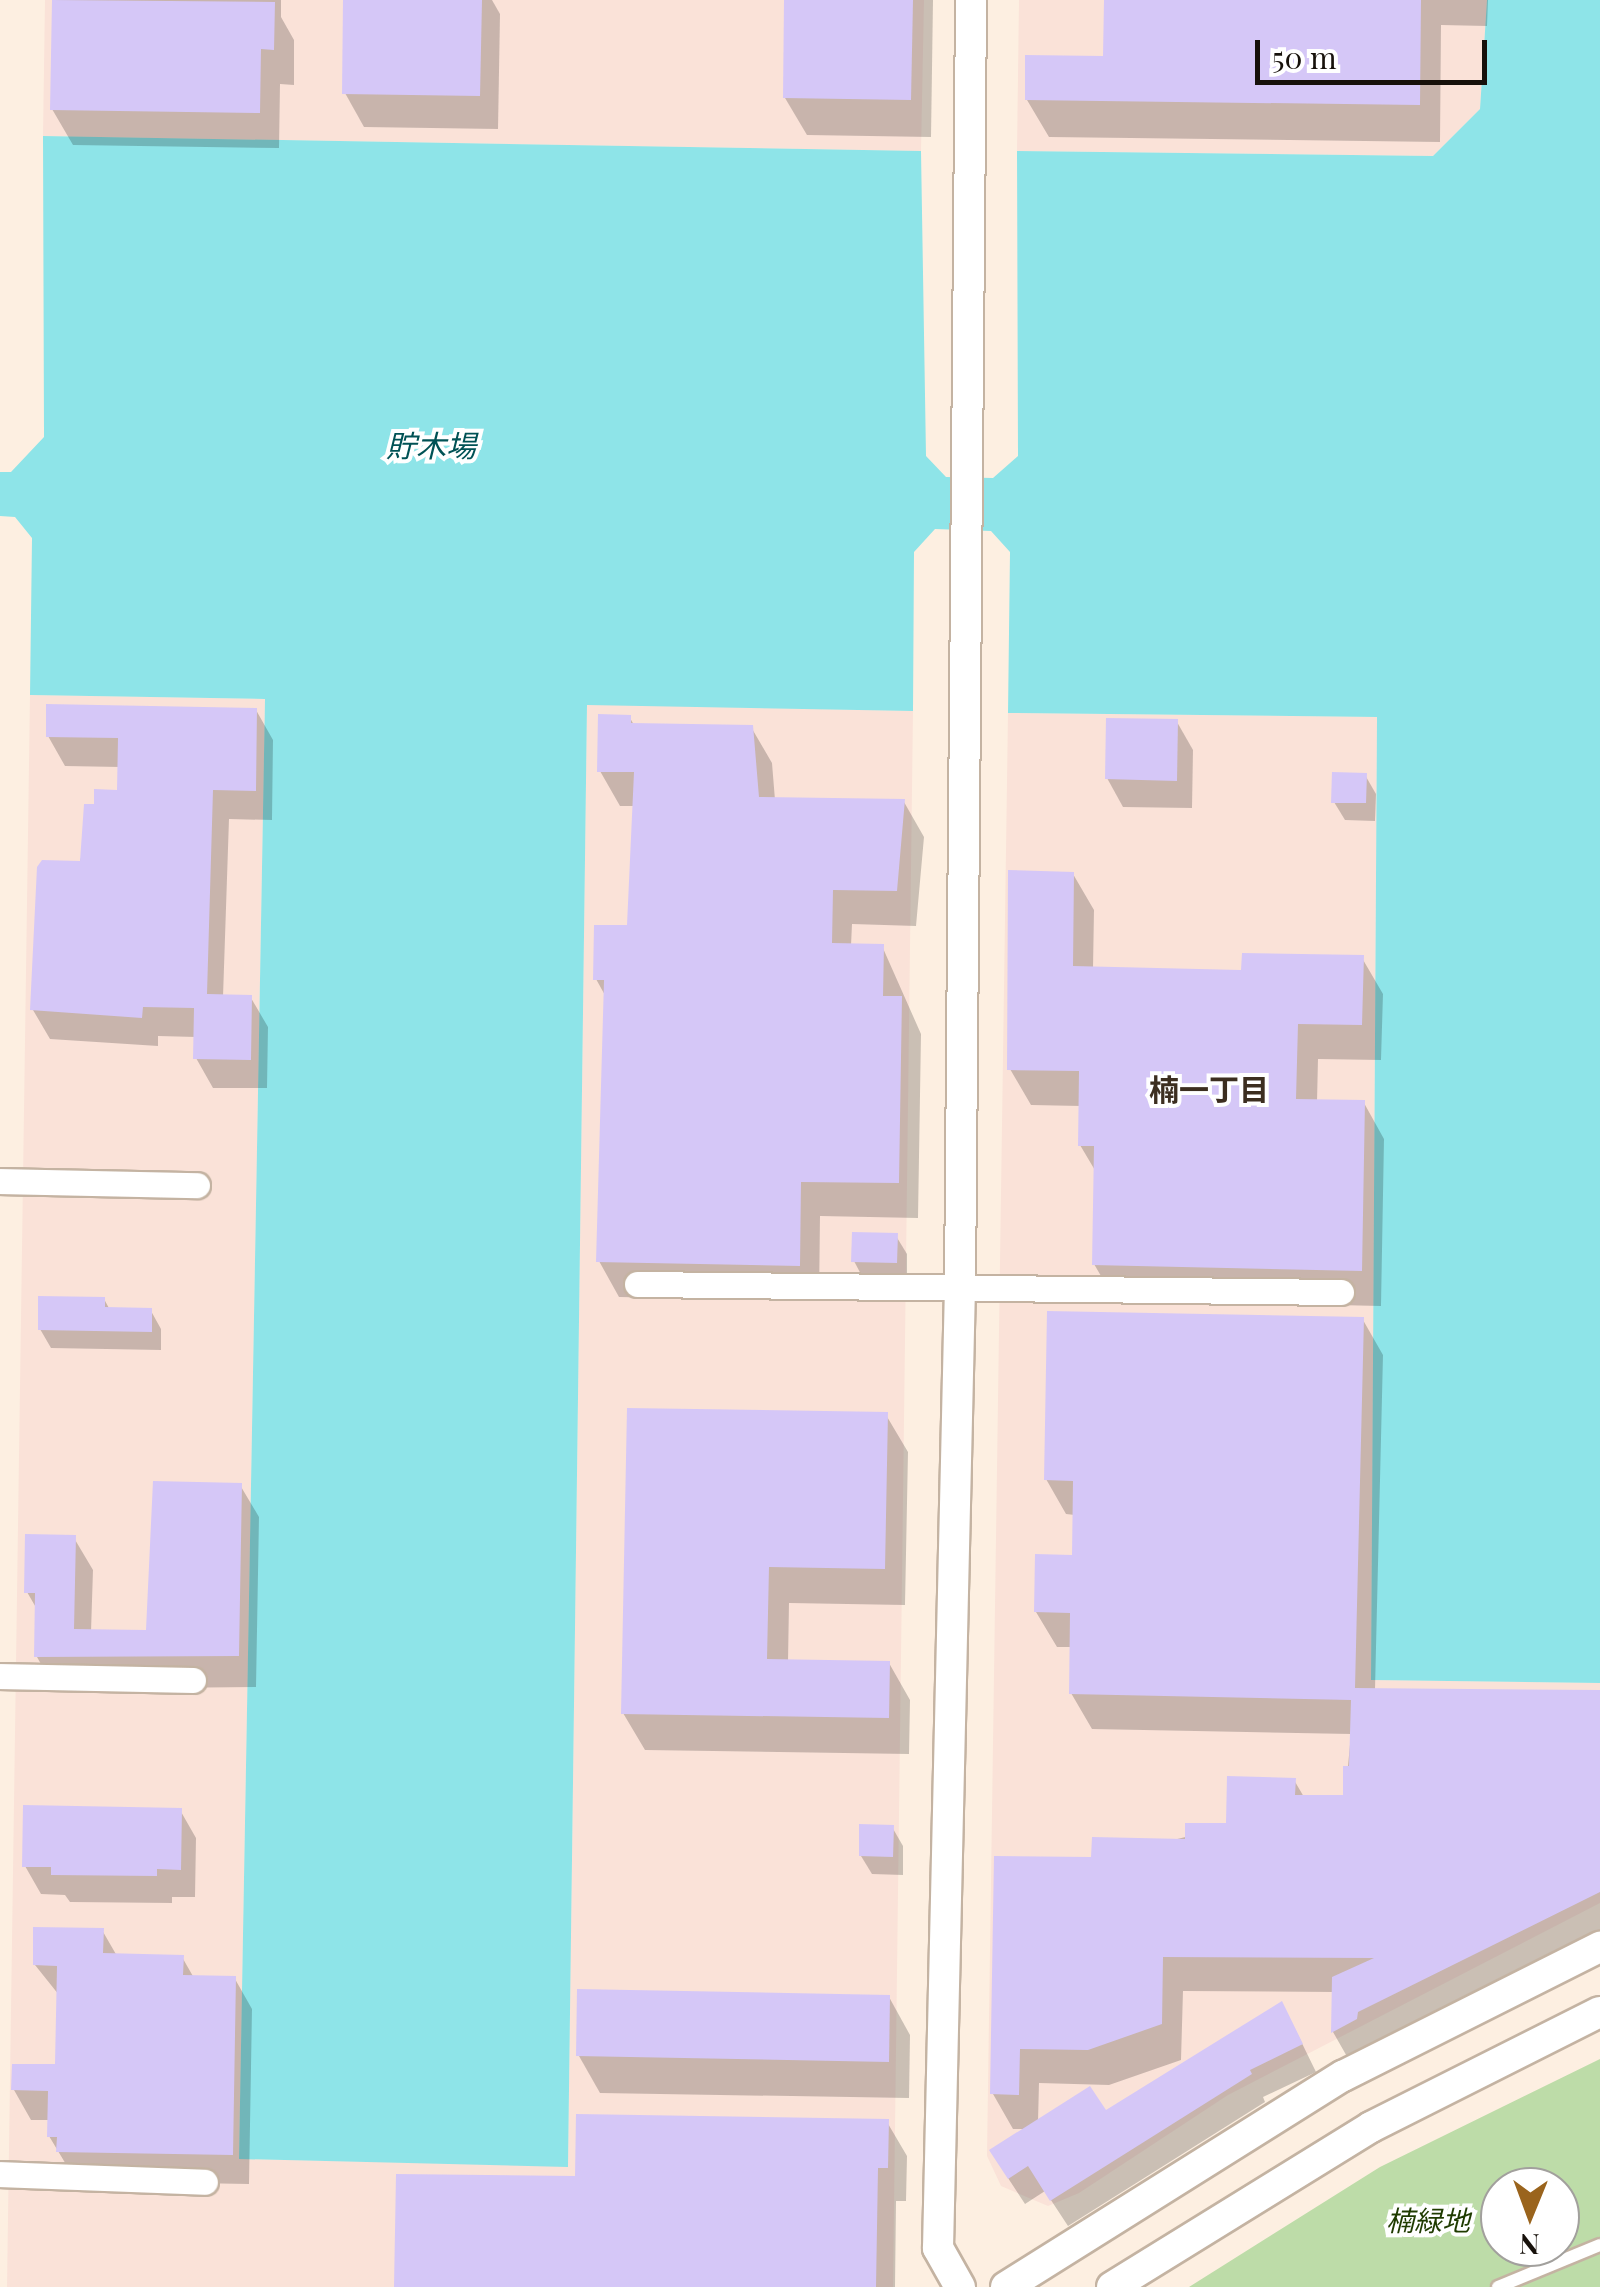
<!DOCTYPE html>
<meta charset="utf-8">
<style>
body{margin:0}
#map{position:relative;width:1600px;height:2287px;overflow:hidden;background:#fdefe1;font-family:"Playfair Display","Noto Sans JP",serif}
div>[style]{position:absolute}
.industrial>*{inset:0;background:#fae2d8}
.green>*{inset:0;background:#bddca8}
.water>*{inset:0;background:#8ee4e8}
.shadow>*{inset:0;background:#0003}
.building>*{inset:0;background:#d5c7f7}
.roads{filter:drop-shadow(2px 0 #c4b3a2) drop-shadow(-2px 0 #c4b3a2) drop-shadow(0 2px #c4b3a2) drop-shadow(0 -2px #c4b3a2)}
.service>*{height:12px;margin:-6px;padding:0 6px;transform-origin:6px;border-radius:6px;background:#fff}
.minor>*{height:25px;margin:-12.5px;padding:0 12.5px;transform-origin:12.5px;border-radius:12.5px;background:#fff}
.tertiary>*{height:30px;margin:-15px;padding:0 15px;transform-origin:15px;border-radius:15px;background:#fff}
span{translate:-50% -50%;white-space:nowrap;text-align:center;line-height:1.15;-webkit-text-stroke:8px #fff;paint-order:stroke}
.park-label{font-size:28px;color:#1f3b00;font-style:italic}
.water-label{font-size:30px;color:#005255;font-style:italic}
.neighbourhood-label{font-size:30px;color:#3c2e20;font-weight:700}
.north{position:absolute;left:1480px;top:2167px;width:100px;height:100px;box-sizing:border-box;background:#fff;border:2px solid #a2a09d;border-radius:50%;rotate:181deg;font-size:28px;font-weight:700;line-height:40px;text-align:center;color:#17110b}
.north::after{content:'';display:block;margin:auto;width:35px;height:45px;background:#9a641d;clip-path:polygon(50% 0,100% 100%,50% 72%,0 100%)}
.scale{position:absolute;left:1255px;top:40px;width:232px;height:45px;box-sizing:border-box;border:5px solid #17110b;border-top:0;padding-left:12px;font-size:30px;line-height:35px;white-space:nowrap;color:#17110b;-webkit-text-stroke:8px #fff;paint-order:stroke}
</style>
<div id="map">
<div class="industrial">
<i style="clip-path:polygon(45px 0,924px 0,921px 151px,43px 136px)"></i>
<i style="clip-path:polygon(1019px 0,1487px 0,1480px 109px,1433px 156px,1017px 151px)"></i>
<i style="clip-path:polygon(30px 695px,265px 699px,239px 2159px,568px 2166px,587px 704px,913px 711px,893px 2287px,7px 2287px)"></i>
<i style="clip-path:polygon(1008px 713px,1377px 717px,1371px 1680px,1600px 1683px,1600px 1903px,1228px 2095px,1079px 2193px,1048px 2206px,1001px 2186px,987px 2156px)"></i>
</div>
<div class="green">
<i style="clip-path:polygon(evenodd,1600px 2059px,1600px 2287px,1189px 2287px,1380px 2167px,1600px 2059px,1500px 2187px,1560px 2187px,1560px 2247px,1500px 2247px,1500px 2187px)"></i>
</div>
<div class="water">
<i style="clip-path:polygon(1487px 0,1600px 0,1600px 1683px,1371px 1680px,1377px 717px,1008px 713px,1010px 552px,991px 531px,935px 529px,914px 552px,913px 711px,587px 705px,568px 2167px,239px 2159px,265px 699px,30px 695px,32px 538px,15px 517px,0 516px,0 472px,11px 472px,44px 437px,43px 136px,921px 151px,926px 456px,946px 477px,993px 478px,1018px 456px,1017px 151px,1433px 156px,1480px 109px)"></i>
</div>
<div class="shadow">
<i style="clip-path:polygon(53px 0,281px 0,281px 17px,294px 40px,294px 85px,280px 84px,279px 148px,73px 145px,52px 109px)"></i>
<i style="clip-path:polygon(346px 0,492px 0,500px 14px,498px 129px,364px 127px,345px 93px)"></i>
<i style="clip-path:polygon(787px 0,933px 0,931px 137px,807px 135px,785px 98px)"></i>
<i style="clip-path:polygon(1107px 0,1488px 0,1487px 26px,1441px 25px,1440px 142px,1049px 137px,1027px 100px,1106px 59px)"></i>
<i style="clip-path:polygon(256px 710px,273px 740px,272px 820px,229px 819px,223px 997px,251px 998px,268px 1027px,267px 1088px,213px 1088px,196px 1058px,196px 1037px,158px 1036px,158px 1046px,50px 1039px,33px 1010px,97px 807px,119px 792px,120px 767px,65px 766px,48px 736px)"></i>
<i style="clip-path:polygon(630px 718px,634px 725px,751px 727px,772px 763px,775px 800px,904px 802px,924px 837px,916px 926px,852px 924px,851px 946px,882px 946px,921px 1034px,918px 1218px,820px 1216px,819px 1301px,619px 1297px,599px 1261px,606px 997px,596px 979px,630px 928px,635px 806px,620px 806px,600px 771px)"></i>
<i style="clip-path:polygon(1177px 722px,1193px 750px,1192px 808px,1123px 807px,1107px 778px)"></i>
<i style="clip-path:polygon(1365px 775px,1376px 794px,1375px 821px,1345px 820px,1334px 802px)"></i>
<i style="clip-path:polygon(1073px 874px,1094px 910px,1093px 969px,1244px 972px,1362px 958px,1383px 994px,1381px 1060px,1318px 1059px,1317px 1102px,1364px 1103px,1384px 1139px,1381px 1306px,1115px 1300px,1094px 1264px,1096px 1172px,1080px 1145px,1081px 1106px,1031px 1105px,1010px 1069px)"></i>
<i style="clip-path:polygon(896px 1236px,907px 1254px,907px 1280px,864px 1280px,854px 1261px)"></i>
<i style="clip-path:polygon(104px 1299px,110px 1310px,151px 1311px,161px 1329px,161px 1350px,51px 1348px,40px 1329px)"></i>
<i style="clip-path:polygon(1363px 1320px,1383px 1355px,1375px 1690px,1600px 1693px,1600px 1937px,1353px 2067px,1333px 2032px,1334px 1992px,1183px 1991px,1181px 2060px,1109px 2085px,1039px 2083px,1038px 2122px,1105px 2113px,1296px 2031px,1316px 2072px,1263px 2097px,1265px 2102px,1068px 2226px,1045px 2191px,1025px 2204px,1008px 2178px,1027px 2129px,1013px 2129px,993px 2094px,1094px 1860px,1229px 1826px,1294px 1780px,1304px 1797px,1345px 1798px,1351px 1734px,1092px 1729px,1071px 1693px,1072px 1647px,1057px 1647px,1036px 1612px,1074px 1557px,1075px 1515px,1066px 1514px,1046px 1479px)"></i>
<i style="clip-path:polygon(886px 1415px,908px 1452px,905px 1605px,789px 1603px,788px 1662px,889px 1663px,910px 1700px,909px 1754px,645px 1750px,623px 1713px)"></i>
<i style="clip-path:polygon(240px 1485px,259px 1517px,256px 1687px,55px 1689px,37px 1657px,38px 1611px,27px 1592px,74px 1538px,93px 1570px,91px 1632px,148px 1633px)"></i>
<i style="clip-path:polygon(180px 1810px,196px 1838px,195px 1897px,172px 1897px,172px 1903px,70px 1902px,65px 1895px,41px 1894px,25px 1866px)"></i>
<i style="clip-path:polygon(892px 1827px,903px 1846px,903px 1875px,872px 1874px,861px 1856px)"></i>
<i style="clip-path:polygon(102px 1930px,117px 1956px,182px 1957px,194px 1978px,235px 1979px,252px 2009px,249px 2184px,76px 2181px,49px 2136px,50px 2120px,31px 2120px,14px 2090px,58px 2067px,59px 1995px,35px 1965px)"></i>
<i style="clip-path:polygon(889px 1997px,910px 2035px,909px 2098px,600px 2093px,579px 2056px)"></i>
<i style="clip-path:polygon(887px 2122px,907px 2156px,906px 2201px,896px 2201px,895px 2287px,396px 2287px,577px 2179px)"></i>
</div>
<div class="building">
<i style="clip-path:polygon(52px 0,275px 2px,274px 50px,261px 49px,260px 113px,50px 110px)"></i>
<i style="clip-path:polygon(343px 0,482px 0,480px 96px,342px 94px)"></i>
<i style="clip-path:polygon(784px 0,913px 0,911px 100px,783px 98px)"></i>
<i style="clip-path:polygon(1104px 0,1421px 0,1420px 105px,1025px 100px,1025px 55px,1103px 56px)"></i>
<i style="clip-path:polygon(46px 704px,257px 708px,256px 791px,213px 790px,207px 994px,252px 995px,251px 1060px,193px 1059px,194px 1008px,143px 1007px,142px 1018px,30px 1010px,37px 867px,42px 860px,80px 861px,84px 804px,94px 804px,94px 789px,117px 790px,118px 738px,46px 737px)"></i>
<i style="clip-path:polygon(598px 714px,631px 715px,631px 723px,753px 725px,759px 797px,905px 799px,897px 891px,833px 890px,832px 943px,884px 944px,883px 996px,902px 996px,899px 1183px,801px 1182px,800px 1266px,596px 1262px,604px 980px,593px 980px,594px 925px,627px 925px,634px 772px,597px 772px)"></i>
<i style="clip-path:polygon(1106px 718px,1178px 719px,1177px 781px,1105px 779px)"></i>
<i style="clip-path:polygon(1332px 772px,1367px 773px,1366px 803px,1331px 803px)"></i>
<i style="clip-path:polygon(1008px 870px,1074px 872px,1073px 966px,1241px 970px,1242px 953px,1364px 955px,1362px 1025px,1298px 1024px,1296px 1099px,1365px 1100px,1362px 1271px,1092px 1265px,1094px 1146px,1078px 1146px,1079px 1071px,1007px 1070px)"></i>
<i style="clip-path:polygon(852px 1232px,898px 1233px,897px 1263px,851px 1262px)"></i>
<i style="clip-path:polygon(38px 1296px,105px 1297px,105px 1307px,152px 1308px,152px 1332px,38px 1330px)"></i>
<i style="clip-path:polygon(1047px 1311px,1364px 1317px,1355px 1688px,1600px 1690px,1600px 1892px,1358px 2012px,1357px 2019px,1331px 2033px,1332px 1977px,1374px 1958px,1163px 1957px,1162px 2024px,1088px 2050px,1020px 2049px,1019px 2095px,990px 2094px,994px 1856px,1091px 1857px,1092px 1837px,1185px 1839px,1185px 1823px,1226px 1823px,1227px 1776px,1296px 1778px,1295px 1795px,1343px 1795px,1343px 1766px,1349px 1766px,1351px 1700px,1069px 1694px,1070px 1613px,1034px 1612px,1035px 1554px,1072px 1555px,1073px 1481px,1044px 1480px)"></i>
<i style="clip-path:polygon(627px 1408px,888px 1412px,885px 1569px,769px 1567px,767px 1659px,890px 1661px,889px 1718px,621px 1714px)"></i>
<i style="clip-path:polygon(153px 1481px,242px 1483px,239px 1656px,34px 1657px,35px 1593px,24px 1593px,25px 1534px,76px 1535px,74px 1629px,146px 1630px)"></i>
<i style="clip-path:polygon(23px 1805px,182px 1808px,181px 1870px,157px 1869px,157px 1876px,51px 1875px,51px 1867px,22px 1867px)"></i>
<i style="clip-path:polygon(859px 1824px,894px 1825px,893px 1857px,859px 1856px)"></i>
<i style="clip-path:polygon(33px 1927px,104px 1928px,103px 1953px,184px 1955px,183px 1975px,236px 1976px,233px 2155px,56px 2152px,57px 2137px,47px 2137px,48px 2091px,11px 2090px,12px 2064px,55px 2064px,57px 1966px,33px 1965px)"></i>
<i style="clip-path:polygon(577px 1989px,890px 1995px,889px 2062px,576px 2056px)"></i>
<i style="clip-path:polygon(1282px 2001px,1303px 2044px,1250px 2070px,1252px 2074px,1050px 2201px,1028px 2166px,1008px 2179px,989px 2150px,1090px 2086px,1106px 2110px)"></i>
<i style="clip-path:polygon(576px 2114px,889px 2119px,888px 2168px,878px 2168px,876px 2287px,394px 2287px,396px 2174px,575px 2176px)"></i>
</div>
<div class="roads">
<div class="service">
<i style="left:1498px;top:2287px;width:110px;rotate:-22.4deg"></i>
</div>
<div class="minor">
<i style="left:0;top:1181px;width:197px;rotate:1.2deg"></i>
<i style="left:637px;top:1284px;width:704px;rotate:0.65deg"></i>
<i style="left:0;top:1676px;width:193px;rotate:1.2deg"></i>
<i style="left:0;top:2174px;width:205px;rotate:2.2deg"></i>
</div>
<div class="tertiary">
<i style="left:960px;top:2287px;width:45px;rotate:-119.4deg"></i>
<i style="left:938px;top:2248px;width:961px;rotate:-88.69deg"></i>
<i style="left:960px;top:1287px;width:1287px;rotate:-89.51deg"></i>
<i style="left:1006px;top:2287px;width:398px;rotate:-32.1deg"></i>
<i style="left:1343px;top:2076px;width:288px;rotate:-26.7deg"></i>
<i style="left:1112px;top:2287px;width:304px;rotate:-31.7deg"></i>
<i style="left:1371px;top:2127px;width:256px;rotate:-26.7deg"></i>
</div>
</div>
<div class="park-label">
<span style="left:1428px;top:2220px">楠緑地</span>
</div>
<div class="water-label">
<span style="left:431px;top:445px">貯木場</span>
</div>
<div class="neighbourhood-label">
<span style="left:1209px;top:1089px">楠一丁目</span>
</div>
<div class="north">N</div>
<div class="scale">50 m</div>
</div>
